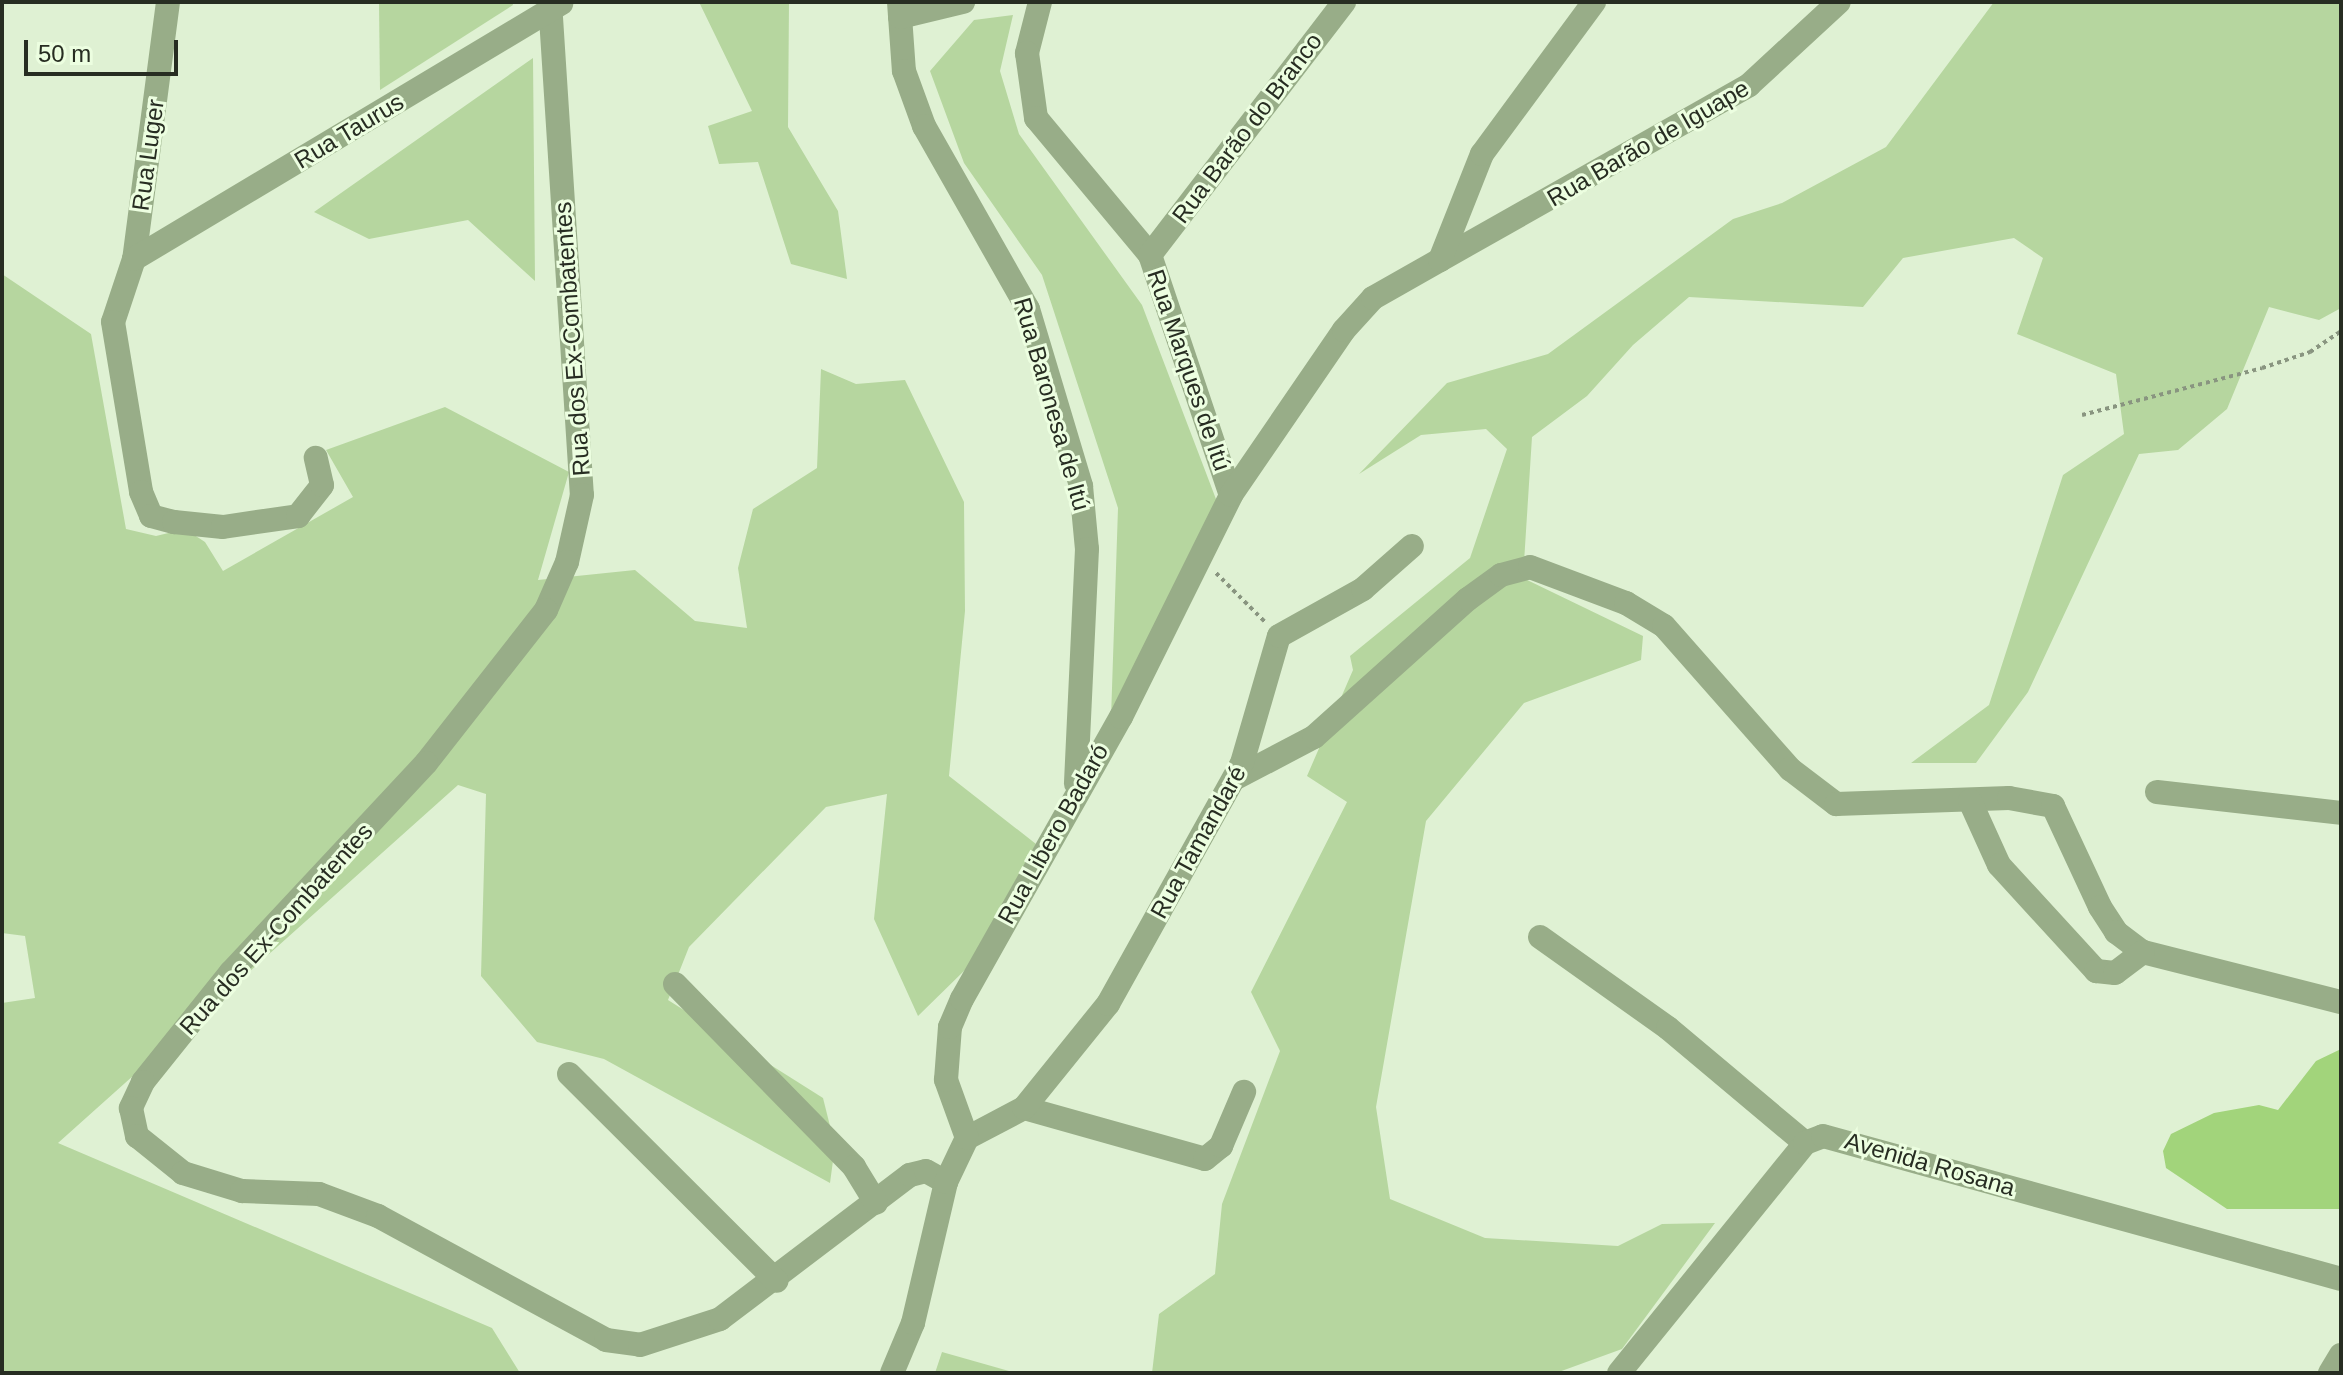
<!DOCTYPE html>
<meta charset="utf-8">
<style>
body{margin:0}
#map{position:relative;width:2343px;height:1375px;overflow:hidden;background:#dff1d3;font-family:Arial,sans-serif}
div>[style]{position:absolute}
.green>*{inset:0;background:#b6d69f}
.water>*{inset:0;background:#a2d47b}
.path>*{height:4px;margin-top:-2px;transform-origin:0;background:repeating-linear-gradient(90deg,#899580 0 4px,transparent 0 8px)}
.minor>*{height:24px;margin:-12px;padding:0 12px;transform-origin:12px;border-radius:12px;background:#98ad88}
span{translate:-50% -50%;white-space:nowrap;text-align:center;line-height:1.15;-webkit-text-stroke:6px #ecfee0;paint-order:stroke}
.street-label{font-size:24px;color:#272d22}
.frame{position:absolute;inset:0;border:4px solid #272d22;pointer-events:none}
.scale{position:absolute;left:24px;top:40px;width:154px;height:36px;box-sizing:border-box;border:4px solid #272d22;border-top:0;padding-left:10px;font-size:24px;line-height:28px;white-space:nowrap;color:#272d22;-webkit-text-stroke:6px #ecfee0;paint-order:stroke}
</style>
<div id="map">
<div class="green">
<i style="clip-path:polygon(379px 2px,512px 2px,513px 5px,380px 90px)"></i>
<i style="clip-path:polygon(699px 2px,789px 2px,788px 127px,838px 211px,847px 279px,791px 264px,758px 162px,719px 164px,708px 126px,752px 111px)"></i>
<i style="clip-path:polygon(1994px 2px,2341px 2px,2341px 308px,2319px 320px,2269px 307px,2227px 409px,2178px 450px,2139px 454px,2028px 692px,1976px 763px,1911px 763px,1989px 705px,2063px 475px,2124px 434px,2116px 374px,2017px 334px,2043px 258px,2014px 238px,1903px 258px,1863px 307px,1689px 297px,1633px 345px,1587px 396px,1532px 437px,1523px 578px,1643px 636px,1641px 660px,1524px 703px,1426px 821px,1376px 1107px,1390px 1199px,1485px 1238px,1618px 1246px,1662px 1224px,1715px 1223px,1622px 1349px,1556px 1373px,1152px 1373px,1159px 1314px,1215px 1274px,1222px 1204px,1280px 1051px,1251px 992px,1347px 802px,1307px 776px,1353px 670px,1350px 656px,1470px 558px,1507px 449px,1486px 429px,1421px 435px,1359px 474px,1447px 383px,1548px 354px,1733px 219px,1782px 203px,1886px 147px)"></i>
<i style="clip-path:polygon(1013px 15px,1000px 71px,1019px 134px,1142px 305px,1219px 507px,1111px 718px,1118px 508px,1042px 275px,964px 163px,930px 71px,974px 20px)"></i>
<i style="clip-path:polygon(533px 58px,535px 281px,468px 220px,369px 239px,314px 212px)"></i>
<i style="clip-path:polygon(2px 274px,91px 334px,126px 529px,156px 536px,185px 529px,205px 542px,223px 571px,353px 497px,326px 450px,445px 407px,569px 472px,538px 580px,635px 570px,695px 621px,747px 628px,738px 568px,753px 509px,817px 468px,821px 369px,856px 384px,905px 380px,964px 502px,965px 611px,949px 776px,1036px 844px,966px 969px,918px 1016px,874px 919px,887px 794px,826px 807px,689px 947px,668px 1000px,823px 1098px,835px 1146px,830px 1183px,604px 1059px,537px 1042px,481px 976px,486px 794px,458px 785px,58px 1143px,492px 1328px,520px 1373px,2px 1373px,2px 1003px,35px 998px,25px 936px,2px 933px)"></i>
<i style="clip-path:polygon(942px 1352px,1016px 1373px,935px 1373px)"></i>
</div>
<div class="water">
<i style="clip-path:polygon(2341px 1049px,2341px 1209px,2227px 1209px,2166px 1168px,2163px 1151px,2171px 1134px,2214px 1113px,2259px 1105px,2278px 1110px,2316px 1061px)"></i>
</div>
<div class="path">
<i style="left:2082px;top:415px;width:186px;rotate:-14.6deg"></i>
<i style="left:2262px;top:368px;width:51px;rotate:-18.4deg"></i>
<i style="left:2310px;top:352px;width:37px;rotate:-34deg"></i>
<i style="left:1216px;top:573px;width:71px;rotate:45deg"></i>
</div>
<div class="minor">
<i style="left:168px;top:2px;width:259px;rotate:97.5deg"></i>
<i style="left:134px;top:259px;width:66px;rotate:108.4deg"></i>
<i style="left:113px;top:322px;width:172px;rotate:80.6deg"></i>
<i style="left:141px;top:492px;width:26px;rotate:67deg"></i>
<i style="left:151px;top:516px;width:24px;rotate:15deg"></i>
<i style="left:174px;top:522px;width:49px;rotate:5.8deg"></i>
<i style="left:223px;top:527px;width:76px;rotate:-8.3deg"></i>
<i style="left:298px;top:516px;width:39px;rotate:-52deg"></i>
<i style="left:322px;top:485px;width:28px;rotate:-103deg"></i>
<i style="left:550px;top:2px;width:494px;rotate:86.3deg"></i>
<i style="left:582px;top:495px;width:69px;rotate:102.6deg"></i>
<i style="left:567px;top:562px;width:52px;rotate:113.6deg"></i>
<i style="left:546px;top:610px;width:194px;rotate:128.1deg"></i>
<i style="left:426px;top:763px;width:286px;rotate:133deg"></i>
<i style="left:231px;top:972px;width:141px;rotate:128.7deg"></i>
<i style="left:143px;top:1082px;width:29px;rotate:115deg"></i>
<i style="left:131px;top:1108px;width:29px;rotate:78deg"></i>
<i style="left:137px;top:1136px;width:59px;rotate:38.8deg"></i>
<i style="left:183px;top:1173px;width:62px;rotate:17deg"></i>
<i style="left:242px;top:1191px;width:77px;rotate:2.2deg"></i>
<i style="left:319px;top:1194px;width:63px;rotate:20.4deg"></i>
<i style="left:378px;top:1216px;width:260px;rotate:28.5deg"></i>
<i style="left:606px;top:1340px;width:34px;rotate:8deg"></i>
<i style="left:640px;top:1345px;width:84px;rotate:-18deg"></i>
<i style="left:720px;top:1319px;width:238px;rotate:-37.2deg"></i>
<i style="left:910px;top:1175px;width:16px;rotate:-14deg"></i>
<i style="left:926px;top:1171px;width:23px;rotate:29deg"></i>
<i style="left:899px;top:2px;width:69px;rotate:85.9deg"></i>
<i style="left:904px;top:71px;width:59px;rotate:70deg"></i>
<i style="left:924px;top:126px;width:210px;rotate:60.4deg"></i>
<i style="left:1028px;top:309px;width:185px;rotate:73.3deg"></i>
<i style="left:1081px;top:486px;width:63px;rotate:84.6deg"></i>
<i style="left:1087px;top:549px;width:235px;rotate:92.7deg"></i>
<i style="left:1040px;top:2px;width:53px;rotate:104.3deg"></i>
<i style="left:1027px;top:53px;width:66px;rotate:82.1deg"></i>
<i style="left:1036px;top:118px;width:178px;rotate:50.2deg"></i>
<i style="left:1150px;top:255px;width:253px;rotate:71.4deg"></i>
<i style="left:900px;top:17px;width:65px;rotate:-13.4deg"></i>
<i style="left:1150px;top:255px;width:319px;rotate:-52.5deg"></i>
<i style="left:134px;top:259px;width:498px;rotate:-30.9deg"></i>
<i style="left:1440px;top:260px;width:355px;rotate:-29.5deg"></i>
<i style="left:1749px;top:85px;width:122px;rotate:-42.7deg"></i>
<i style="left:1234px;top:779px;width:90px;rotate:-27.7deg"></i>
<i style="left:1314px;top:737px;width:207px;rotate:-41.9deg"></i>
<i style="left:1468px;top:599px;width:41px;rotate:-36deg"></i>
<i style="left:1501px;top:575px;width:30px;rotate:-15deg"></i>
<i style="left:1530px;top:567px;width:103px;rotate:20.6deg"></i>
<i style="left:1626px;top:603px;width:44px;rotate:31.2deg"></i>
<i style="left:1664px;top:626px;width:191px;rotate:48.6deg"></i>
<i style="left:1790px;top:769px;width:58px;rotate:37.3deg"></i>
<i style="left:1836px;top:804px;width:173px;rotate:-2deg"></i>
<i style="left:2009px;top:798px;width:45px;rotate:10.3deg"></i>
<i style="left:2053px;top:806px;width:111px;rotate:65deg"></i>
<i style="left:2100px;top:907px;width:30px;rotate:57deg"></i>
<i style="left:2116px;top:932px;width:34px;rotate:37deg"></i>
<i style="left:2143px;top:952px;width:204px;rotate:14.2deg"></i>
<i style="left:2157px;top:792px;width:185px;rotate:6.5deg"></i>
<i style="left:1970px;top:801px;width:70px;rotate:65.6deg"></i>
<i style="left:1999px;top:865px;width:144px;rotate:47.5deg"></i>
<i style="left:2096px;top:971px;width:19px;rotate:6deg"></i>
<i style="left:2115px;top:973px;width:35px;rotate:-37deg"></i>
<i style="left:1540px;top:937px;width:157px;rotate:35.4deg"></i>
<i style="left:1668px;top:1028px;width:179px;rotate:40deg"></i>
<i style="left:675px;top:984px;width:256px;rotate:45.6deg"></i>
<i style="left:854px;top:1167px;width:42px;rotate:58.6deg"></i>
<i style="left:569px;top:1074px;width:293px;rotate:44.9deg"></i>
<i style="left:1024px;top:1108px;width:188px;rotate:15.7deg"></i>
<i style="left:1205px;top:1159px;width:21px;rotate:-39deg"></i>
<i style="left:1221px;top:1146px;width:59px;rotate:-66.9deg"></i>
<i style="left:967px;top:1138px;width:64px;rotate:-27.8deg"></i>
<i style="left:1024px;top:1108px;width:134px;rotate:-51.1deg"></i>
<i style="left:1108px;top:1004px;width:276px;rotate:-60.9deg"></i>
<i style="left:1242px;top:763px;width:132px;rotate:-73.8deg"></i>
<i style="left:1279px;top:636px;width:96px;rotate:-29.2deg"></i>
<i style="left:1363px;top:589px;width:65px;rotate:-41.3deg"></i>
<i style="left:892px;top:1373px;width:54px;rotate:-67.2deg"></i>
<i style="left:913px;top:1323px;width:145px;rotate:-76.8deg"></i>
<i style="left:946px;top:1182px;width:49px;rotate:-64.5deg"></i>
<i style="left:967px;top:1138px;width:62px;rotate:-109.9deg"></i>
<i style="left:946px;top:1080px;width:53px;rotate:-85.7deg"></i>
<i style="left:950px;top:1027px;width:30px;rotate:-67deg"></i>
<i style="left:962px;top:999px;width:324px;rotate:-60.6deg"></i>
<i style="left:1121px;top:717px;width:248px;rotate:-63.6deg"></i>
<i style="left:1231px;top:495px;width:200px;rotate:-55.6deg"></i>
<i style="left:1344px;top:330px;width:43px;rotate:-47.8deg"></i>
<i style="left:1373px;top:298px;width:77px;rotate:-29.6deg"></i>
<i style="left:1440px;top:260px;width:114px;rotate:-68.4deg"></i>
<i style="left:1482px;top:154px;width:189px;rotate:-53.6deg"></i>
<i style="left:1619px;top:1373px;width:296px;rotate:-51deg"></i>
<i style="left:1805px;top:1143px;width:19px;rotate:-21deg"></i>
<i style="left:1823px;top:1136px;width:537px;rotate:15.43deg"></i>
<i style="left:2330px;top:1373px;width:21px;rotate:-59deg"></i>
</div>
<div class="street-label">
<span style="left:1247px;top:128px;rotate:-53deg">Rua Barão do Branco</span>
<span style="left:349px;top:131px;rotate:-31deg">Rua Taurus</span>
<span style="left:1648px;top:143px;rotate:-30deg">Rua Barão de Iguape</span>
<span style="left:148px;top:155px;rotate:-82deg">Rua Luger</span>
<span style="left:572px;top:339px;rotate:-94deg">Rua dos Ex-Combatentes</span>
<span style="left:1189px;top:370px;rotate:71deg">Rua Marques de Itú</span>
<span style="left:1052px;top:404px;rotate:74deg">Rua Baronesa de Itú</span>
<span style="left:1053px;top:834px;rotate:-61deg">Rua Libero Badaró</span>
<span style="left:1198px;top:842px;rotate:-61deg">Rua Tamandaré</span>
<span style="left:276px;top:929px;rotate:-48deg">Rua dos Ex-Combatentes</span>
<span style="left:1930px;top:1164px;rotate:16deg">Avenida Rosana</span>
</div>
<div class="frame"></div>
<div class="scale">50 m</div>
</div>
